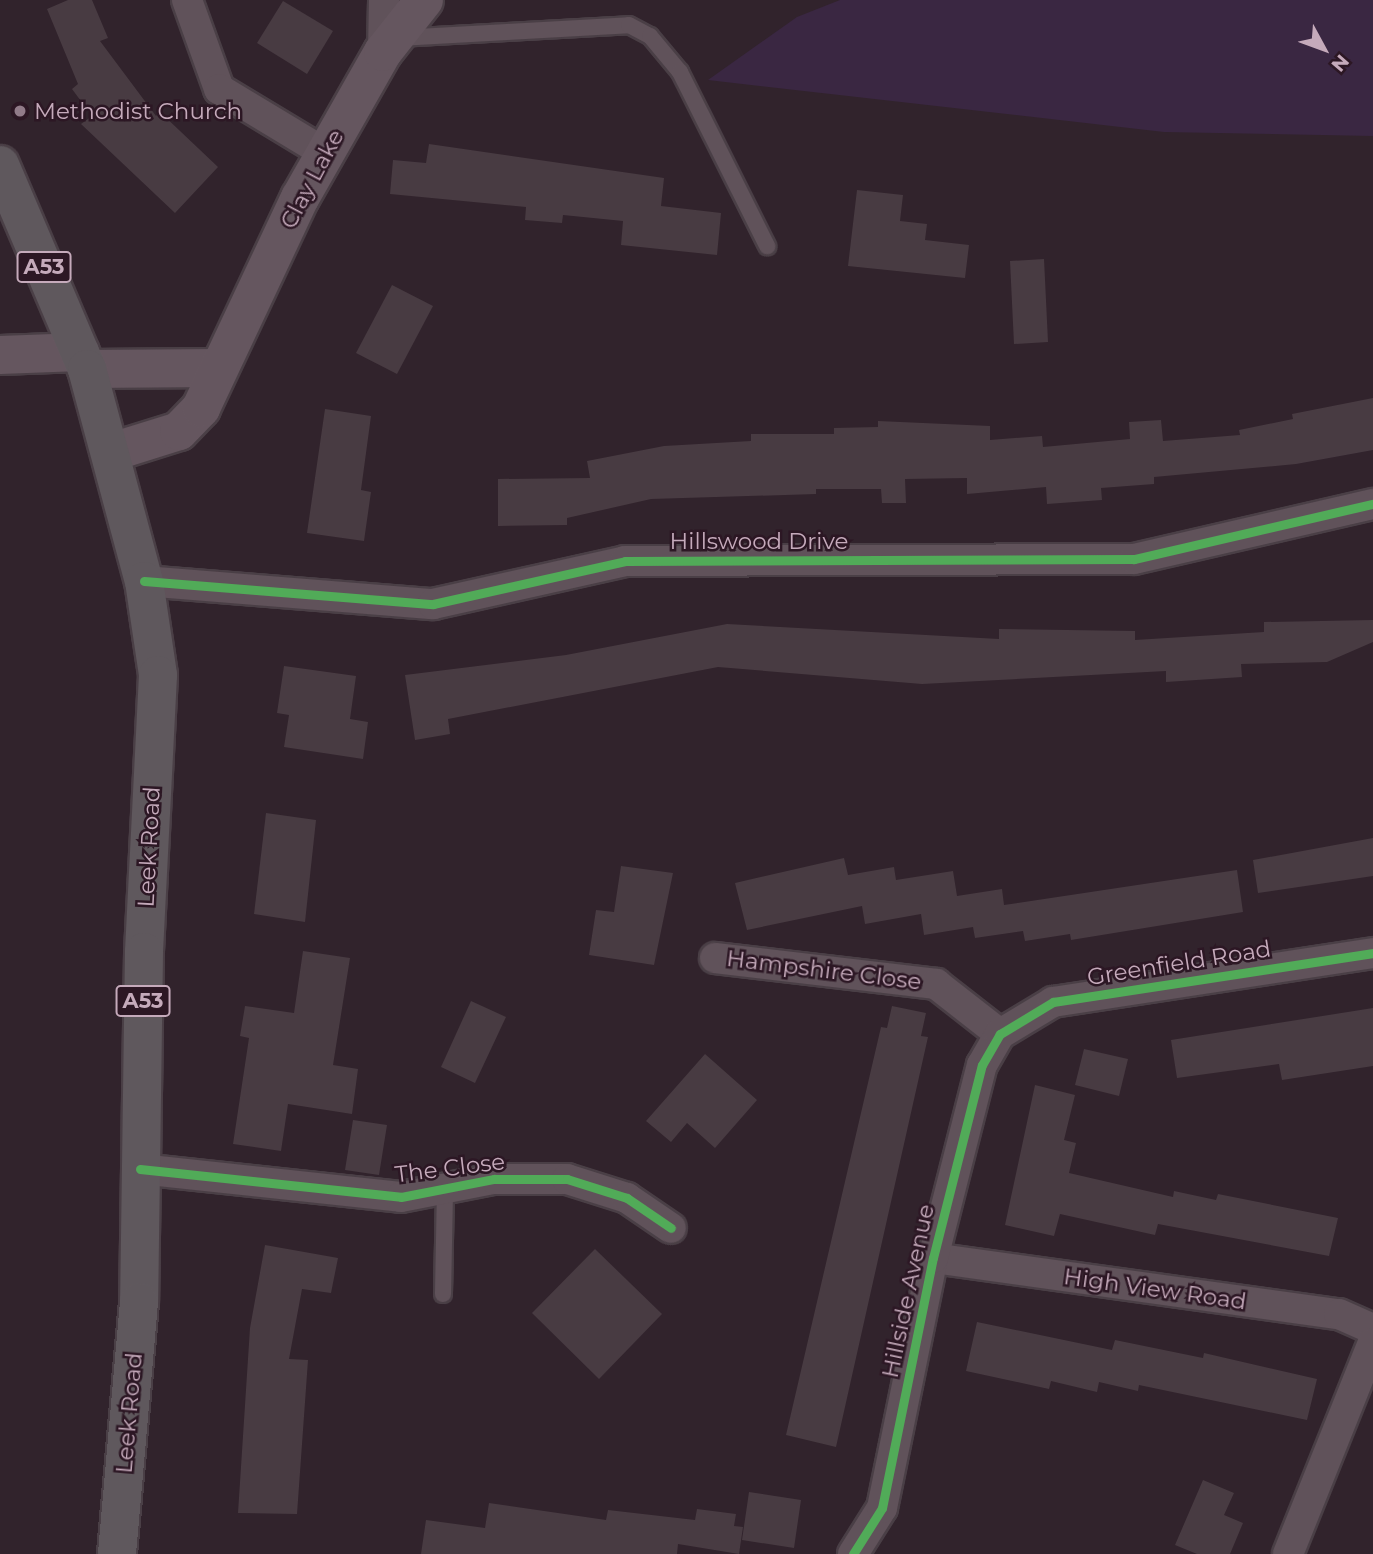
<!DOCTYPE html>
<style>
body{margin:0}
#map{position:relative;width:1373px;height:1554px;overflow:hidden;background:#31232c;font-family:Montserrat,sans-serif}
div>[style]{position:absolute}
.green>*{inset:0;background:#3a2742}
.building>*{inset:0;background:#483b42}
.roads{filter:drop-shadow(2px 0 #4a3f46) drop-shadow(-2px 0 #4a3f46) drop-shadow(0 2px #4a3f46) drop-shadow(0 -2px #4a3f46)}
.lane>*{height:16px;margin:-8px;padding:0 8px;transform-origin:8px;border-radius:8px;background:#60525a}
.street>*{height:30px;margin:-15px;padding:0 15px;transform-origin:15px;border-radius:15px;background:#60525a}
.secondary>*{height:38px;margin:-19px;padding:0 19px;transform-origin:19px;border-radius:19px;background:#65565f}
.highway>*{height:38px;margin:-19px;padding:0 19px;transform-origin:19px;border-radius:19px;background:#5f585d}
.cycleway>*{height:9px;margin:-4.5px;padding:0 4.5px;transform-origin:4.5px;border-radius:4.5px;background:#51ab58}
.dots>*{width:19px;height:19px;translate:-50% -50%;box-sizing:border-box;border:4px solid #2c1724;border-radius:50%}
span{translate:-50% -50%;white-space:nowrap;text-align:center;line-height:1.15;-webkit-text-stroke:5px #2c1724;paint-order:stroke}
.shield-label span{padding:2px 5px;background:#2c1724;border:2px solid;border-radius:5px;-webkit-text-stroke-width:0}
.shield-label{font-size:21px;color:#c5aabb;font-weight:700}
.poi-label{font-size:23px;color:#c5aabb}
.left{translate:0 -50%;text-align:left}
.street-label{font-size:23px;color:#c5aabb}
.north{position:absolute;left:1289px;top:14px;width:70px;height:70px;-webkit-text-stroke:5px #2c1724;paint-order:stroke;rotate:131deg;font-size:19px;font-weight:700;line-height:28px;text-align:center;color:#c5aabb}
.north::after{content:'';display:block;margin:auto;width:24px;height:32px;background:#c5aabb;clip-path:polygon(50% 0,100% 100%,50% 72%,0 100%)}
</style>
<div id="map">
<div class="green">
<i style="clip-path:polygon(840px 0,1373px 0,1373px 136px,1164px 132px,708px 80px,797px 17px)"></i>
</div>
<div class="building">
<i style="clip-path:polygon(68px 0,92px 0,108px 38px,100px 41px,156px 116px,160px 112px,218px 167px,175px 213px,81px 124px,92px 116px,72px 89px,78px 84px,47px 9px)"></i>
<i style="clip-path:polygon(283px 1px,333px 31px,307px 74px,257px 43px)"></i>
<i style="clip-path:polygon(429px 144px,664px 178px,661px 206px,721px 213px,717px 255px,621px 245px,623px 221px,563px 215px,562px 223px,525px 220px,526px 207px,390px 194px,393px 160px,426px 163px)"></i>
<i style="clip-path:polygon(857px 190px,903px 195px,900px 221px,927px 224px,925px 240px,969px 245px,965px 278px,848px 266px)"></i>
<i style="clip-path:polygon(1044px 259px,1048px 342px,1014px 344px,1010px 261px)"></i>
<i style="clip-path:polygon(392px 285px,433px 306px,397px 374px,356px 353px)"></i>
<i style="clip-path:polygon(1373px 398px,1373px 450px,1296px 464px,1154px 477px,1154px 484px,1101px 488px,1102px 500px,1047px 504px,1046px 487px,967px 494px,967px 478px,905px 479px,906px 503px,882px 503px,881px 489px,816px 489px,816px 494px,651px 499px,567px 518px,567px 525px,498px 526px,498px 479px,590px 478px,587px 461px,664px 446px,751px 441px,751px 434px,834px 434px,834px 428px,878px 427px,878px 421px,990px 426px,990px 440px,1042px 436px,1043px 447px,1130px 439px,1129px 422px,1161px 420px,1163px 441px,1240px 435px,1239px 430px,1293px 419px,1292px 414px)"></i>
<i style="clip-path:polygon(325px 409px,371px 416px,361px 490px,371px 492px,364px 541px,307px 533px)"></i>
<i style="clip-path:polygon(1373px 620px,1373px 642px,1327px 662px,1241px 664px,1242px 677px,1166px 682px,1166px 671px,922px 684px,718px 667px,448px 719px,450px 734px,415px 740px,405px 675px,566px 655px,727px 624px,999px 639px,999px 629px,1135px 631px,1135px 640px,1264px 632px,1264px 622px)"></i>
<i style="clip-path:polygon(284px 666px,356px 676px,350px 719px,368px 722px,363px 759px,284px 747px,289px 715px,277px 713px)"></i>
<i style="clip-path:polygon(266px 813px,316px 820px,305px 922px,254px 914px)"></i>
<i style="clip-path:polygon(1373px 838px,1373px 876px,1258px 893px,1253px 860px)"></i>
<i style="clip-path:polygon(844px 858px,848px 875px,894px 867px,896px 880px,953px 871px,957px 896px,1002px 889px,1004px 905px,1237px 870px,1243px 912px,1071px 940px,1070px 934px,1025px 941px,1023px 931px,975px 938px,973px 927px,924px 935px,921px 914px,865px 924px,862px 906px,747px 930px,735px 883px)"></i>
<i style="clip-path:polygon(621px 866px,673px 873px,654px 965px,589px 955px,596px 910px,614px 912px)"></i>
<i style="clip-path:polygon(303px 951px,350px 958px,333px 1065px,358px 1069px,352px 1114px,288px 1104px,281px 1151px,233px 1144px,249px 1038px,240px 1036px,245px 1006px,294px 1013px)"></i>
<i style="clip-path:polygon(471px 1001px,506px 1017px,475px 1083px,441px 1067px)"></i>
<i style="clip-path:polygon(892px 1006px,926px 1013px,921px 1036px,928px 1037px,836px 1447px,786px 1435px,881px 1027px,887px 1028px)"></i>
<i style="clip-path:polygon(1373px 1008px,1373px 1066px,1282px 1080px,1279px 1064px,1177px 1078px,1171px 1040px)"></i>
<i style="clip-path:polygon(1084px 1049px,1128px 1059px,1119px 1096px,1075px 1085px)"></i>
<i style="clip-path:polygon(705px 1054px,757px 1100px,715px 1148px,687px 1123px,671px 1142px,646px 1121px)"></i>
<i style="clip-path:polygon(1035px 1085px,1075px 1095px,1064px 1140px,1076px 1143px,1069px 1173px,1173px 1197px,1174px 1191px,1216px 1200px,1218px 1194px,1338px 1218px,1329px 1256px,1158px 1224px,1155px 1235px,1060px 1214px,1054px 1236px,1005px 1225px)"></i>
<i style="clip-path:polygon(353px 1120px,387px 1125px,379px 1175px,345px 1170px)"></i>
<i style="clip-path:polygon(265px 1245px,338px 1258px,331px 1293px,302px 1289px,289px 1359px,308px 1360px,297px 1514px,238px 1513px,250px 1328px)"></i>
<i style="clip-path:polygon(595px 1249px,662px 1314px,599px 1379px,532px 1313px)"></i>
<i style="clip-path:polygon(977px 1322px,1112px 1350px,1115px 1340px,1203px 1358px,1204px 1353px,1317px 1379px,1307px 1420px,1139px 1385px,1138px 1391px,1099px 1382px,1097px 1392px,1051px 1381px,1049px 1389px,966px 1371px)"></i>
<i style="clip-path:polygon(1203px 1480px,1234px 1493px,1224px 1515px,1243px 1523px,1230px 1554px,1197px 1554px,1175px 1545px)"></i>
<i style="clip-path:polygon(749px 1492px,801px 1500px,794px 1548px,742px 1540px)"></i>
<i style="clip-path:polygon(489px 1503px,606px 1520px,608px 1510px,695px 1520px,697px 1509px,736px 1514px,734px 1526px,743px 1527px,739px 1554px,678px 1544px,677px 1554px,421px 1554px,426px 1520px,485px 1528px)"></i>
</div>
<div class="roads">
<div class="lane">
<i style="left:399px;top:38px;width:230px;rotate:-3.2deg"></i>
<i style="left:629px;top:25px;width:24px;rotate:28deg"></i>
<i style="left:650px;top:36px;width:47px;rotate:50.2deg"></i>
<i style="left:680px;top:72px;width:195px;rotate:63.4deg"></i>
<i style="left:443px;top:1294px;width:109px;rotate:-88.9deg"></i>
</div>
<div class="street">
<i style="left:187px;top:0;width:95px;rotate:70.2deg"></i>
<i style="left:219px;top:89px;width:124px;rotate:31.1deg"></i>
<i style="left:383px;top:52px;width:52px;rotate:-88.9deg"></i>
<i style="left:144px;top:581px;width:290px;rotate:4.6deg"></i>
<i style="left:433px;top:604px;width:197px;rotate:-12.6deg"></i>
<i style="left:625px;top:561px;width:509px;rotate:-0.23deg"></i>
<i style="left:1134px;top:559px;width:245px;rotate:-13deg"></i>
<i style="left:715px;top:958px;width:223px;rotate:6.7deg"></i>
<i style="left:936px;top:984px;width:81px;rotate:38deg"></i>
<i style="left:140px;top:1169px;width:262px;rotate:6.1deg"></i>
<i style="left:401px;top:1197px;width:95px;rotate:-11deg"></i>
<i style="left:494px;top:1179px;width:73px"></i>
<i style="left:567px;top:1179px;width:63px;rotate:17.6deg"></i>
<i style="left:627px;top:1198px;width:53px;rotate:34.3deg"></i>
<i style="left:933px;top:1258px;width:410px;rotate:7.9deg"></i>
<i style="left:1339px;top:1314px;width:37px;rotate:24deg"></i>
<i style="left:853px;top:1554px;width:54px;rotate:-57.8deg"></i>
<i style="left:882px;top:1508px;width:255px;rotate:-78.5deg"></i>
<i style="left:933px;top:1258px;width:199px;rotate:-75.8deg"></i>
<i style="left:982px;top:1065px;width:36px;rotate:-60deg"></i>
<i style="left:1000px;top:1034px;width:62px;rotate:-31.1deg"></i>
<i style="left:1053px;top:1002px;width:324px;rotate:-8.7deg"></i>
<i style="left:1288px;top:1554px;width:227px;rotate:-68.1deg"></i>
</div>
<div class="secondary">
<i style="left:0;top:355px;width:80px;rotate:-2.1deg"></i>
<i style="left:87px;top:369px;width:131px;rotate:-0.4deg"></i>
<i style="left:112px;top:452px;width:70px;rotate:-17.4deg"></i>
<i style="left:179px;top:431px;width:32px;rotate:-46deg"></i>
<i style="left:201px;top:408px;width:232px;rotate:-64.8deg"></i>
<i style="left:300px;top:198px;width:168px;rotate:-60.4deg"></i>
<i style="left:383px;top:52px;width:66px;rotate:-51.7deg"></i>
</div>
<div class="highway">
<i style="left:0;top:165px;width:222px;rotate:66.9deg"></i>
<i style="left:87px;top:369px;width:220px;rotate:75deg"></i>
<i style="left:144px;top:581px;width:95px;rotate:81.5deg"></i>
<i style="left:158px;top:675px;width:277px;rotate:92.9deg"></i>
<i style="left:144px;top:952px;width:350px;rotate:90.8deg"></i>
<i style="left:139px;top:1302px;width:253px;rotate:95deg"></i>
</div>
</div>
<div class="cycleway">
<i style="left:144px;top:581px;width:290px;rotate:4.6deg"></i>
<i style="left:433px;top:604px;width:197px;rotate:-12.6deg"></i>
<i style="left:625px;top:561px;width:509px;rotate:-0.23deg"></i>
<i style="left:1134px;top:559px;width:245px;rotate:-13deg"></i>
<i style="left:140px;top:1169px;width:262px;rotate:6.1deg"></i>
<i style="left:401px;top:1197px;width:95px;rotate:-11deg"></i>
<i style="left:494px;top:1179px;width:73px"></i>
<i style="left:567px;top:1179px;width:63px;rotate:17.6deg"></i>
<i style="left:627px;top:1198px;width:53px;rotate:34.3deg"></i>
<i style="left:853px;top:1554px;width:54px;rotate:-57.8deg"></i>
<i style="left:882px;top:1508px;width:255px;rotate:-78.5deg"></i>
<i style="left:933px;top:1258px;width:199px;rotate:-75.8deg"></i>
<i style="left:982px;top:1065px;width:36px;rotate:-60deg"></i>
<i style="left:1000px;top:1034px;width:62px;rotate:-31.1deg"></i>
<i style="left:1053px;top:1002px;width:324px;rotate:-8.7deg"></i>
</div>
<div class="dots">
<i style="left:20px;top:111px;background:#917b89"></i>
</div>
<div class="shield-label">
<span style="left:44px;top:267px">A53</span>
<span style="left:143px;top:1001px">A53</span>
</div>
<div class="poi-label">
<span class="left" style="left:34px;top:111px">Methodist Church</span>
</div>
<div class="street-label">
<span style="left:312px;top:179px;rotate:-62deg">Clay Lake</span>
<span style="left:759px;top:541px">Hillswood Drive</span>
<span style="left:149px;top:847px;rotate:-87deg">Leek Road</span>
<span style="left:1179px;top:963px;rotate:-9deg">Greenfield Road</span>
<span style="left:824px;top:970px;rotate:7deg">Hampshire Close</span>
<span style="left:450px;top:1168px;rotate:-7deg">The Close</span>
<span style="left:1155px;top:1289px;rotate:8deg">High View Road</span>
<span style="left:908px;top:1291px;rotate:-78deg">Hillside Avenue</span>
<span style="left:129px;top:1413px;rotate:-85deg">Leek Road</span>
</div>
<div class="north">N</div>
</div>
